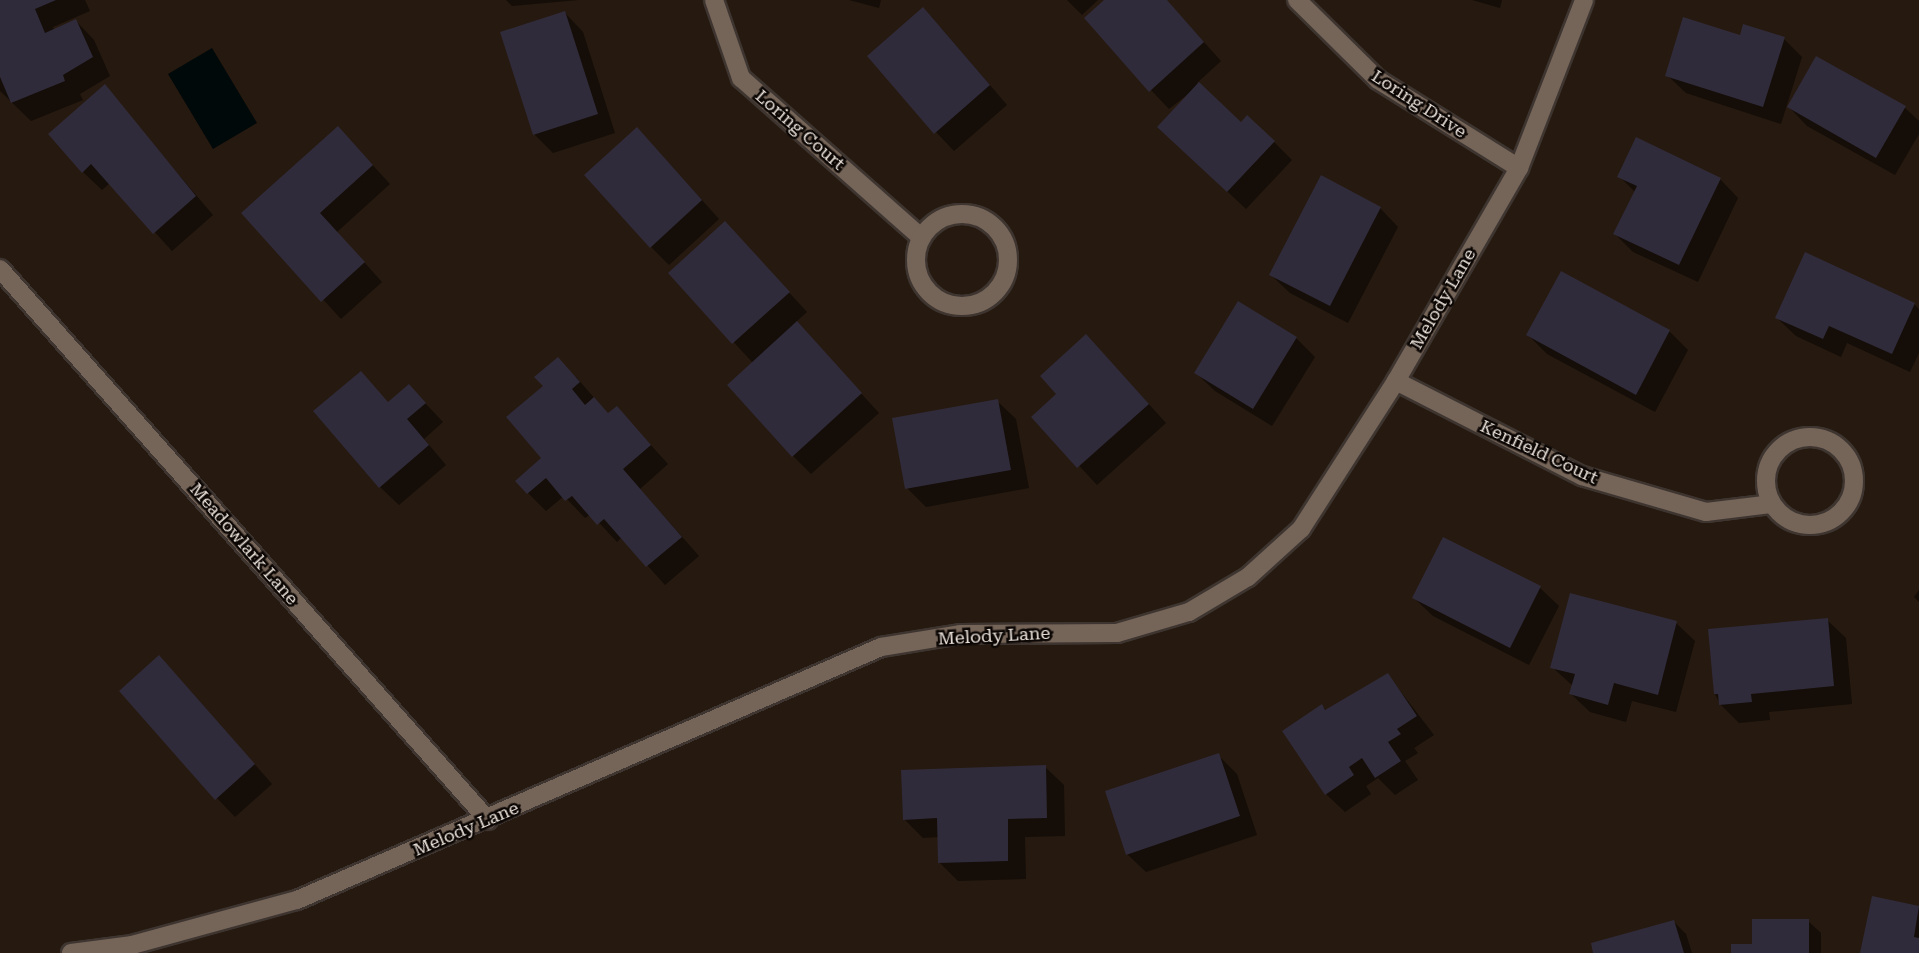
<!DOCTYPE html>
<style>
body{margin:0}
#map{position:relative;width:1919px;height:953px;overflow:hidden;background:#26190f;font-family:"Roboto Serif",serif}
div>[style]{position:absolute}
.water>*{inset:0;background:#00090a}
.shadow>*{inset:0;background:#0007}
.building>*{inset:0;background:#302b3a}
.roads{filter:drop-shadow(2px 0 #3e3530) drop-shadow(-2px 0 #3e3530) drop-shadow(0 2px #3e3530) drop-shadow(0 -2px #3e3530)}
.minor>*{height:18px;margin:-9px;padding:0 9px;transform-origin:9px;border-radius:9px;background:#756458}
.minor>.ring{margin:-9px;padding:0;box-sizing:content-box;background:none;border:18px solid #756458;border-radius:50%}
span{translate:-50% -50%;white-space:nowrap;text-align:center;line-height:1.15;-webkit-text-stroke:5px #0b0603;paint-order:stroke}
.street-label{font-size:18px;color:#eae1da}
</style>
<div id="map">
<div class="water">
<i style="clip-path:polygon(212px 48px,257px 123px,213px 149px,168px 74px)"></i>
</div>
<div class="shadow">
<i style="clip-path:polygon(0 0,85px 0,90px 11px,53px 27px,54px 31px,76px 21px,94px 40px,110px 76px,80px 94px,83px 100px,31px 121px,0 91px)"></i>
<i style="clip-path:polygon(506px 0,579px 0,512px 6px)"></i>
<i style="clip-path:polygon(849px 0,881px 0,879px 8px)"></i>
<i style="clip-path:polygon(1067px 0,1098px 0,1082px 15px)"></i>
<i style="clip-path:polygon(1107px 0,1166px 0,1221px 61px,1197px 83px,1241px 124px,1274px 142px,1292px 160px,1246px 209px,1178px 145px,1196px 88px,1169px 109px,1151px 90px)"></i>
<i style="clip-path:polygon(1472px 0,1502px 0,1500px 8px)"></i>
<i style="clip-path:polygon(565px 13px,583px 32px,615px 133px,553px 153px,534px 134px)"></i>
<i style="clip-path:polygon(941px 28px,1007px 105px,954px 151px,936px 132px)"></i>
<i style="clip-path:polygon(1741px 37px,1784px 39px,1802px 57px,1781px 124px,1686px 93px,1667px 75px)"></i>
<i style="clip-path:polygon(1816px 58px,1905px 108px,1919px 121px,1919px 134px,1895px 175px,1807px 126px,1789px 107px)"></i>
<i style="clip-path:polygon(104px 87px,213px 215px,172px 251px,110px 183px,102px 190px,83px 172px)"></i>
<i style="clip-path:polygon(356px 147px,390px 184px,337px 232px,382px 282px,341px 319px,244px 213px)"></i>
<i style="clip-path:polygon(655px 148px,719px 219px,669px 265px,651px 247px)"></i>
<i style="clip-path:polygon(1619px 176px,1720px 179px,1738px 198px,1698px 282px,1633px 252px,1615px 234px,1635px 192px)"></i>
<i style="clip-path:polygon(1380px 208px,1398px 227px,1348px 323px,1290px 293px,1271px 275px)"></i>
<i style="clip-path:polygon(725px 223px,807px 312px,796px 322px,879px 413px,811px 474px,793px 456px,753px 363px,670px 273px)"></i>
<i style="clip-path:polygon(1239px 303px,1296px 338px,1315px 357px,1272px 426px,1215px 391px,1196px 373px)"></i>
<i style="clip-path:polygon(1914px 304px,1919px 309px,1919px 353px,1910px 372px,1847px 343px,1841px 357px,1796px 336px,1777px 318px)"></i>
<i style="clip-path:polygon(1669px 331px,1688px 350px,1655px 412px,1547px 354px,1528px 335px)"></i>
<i style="clip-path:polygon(1104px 355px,1166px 423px,1097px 485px,1034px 417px)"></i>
<i style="clip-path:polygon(576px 377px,609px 415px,617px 408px,668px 464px,640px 489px,699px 556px,665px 585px,622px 537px,617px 542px,591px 514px,585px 518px,564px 496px,546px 511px,528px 493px)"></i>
<i style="clip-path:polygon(409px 386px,443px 422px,424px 439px,446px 465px,399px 505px,380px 487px,389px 403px)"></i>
<i style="clip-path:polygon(997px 401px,1016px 419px,1029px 488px,926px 507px,907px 488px)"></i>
<i style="clip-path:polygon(1444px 539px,1540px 588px,1559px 606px,1529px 665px,1433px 616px,1414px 598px)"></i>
<i style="clip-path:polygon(1919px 590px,1919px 602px,1914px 597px)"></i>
<i style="clip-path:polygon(1827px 620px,1846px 638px,1852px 704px,1769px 712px,1770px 720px,1739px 723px,1720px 704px,1715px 694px)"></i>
<i style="clip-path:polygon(1676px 623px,1695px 641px,1676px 712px,1632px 701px,1626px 722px,1590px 712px,1571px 694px,1573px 686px,1552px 667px)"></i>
<i style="clip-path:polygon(1388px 675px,1434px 735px,1414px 748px,1418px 753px,1405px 761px,1418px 780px,1395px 795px,1378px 778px,1366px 786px,1371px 794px,1345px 812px,1326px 794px,1322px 706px,1327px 711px)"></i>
<i style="clip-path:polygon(177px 676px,272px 784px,235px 817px,217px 798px)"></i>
<i style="clip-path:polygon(1218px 755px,1237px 774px,1257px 835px,1146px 872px,1127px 854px)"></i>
<i style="clip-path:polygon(1045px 767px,1064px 785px,1065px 836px,1025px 837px,1026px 879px,958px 881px,940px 863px,939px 837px,923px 838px,904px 819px)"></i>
<i style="clip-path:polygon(1874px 898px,1919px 908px,1919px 953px,1862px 953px)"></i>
<i style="clip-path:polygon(1808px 921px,1821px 933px,1821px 953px,1733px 953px)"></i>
<i style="clip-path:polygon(1674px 922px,1686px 934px,1692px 953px,1595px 953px)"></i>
</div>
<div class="building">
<i style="clip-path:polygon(0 0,56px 0,35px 9px,45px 33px,76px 19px,93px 57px,63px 75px,65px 81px,11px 103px,0 77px)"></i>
<i style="clip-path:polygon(1104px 0,1167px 0,1204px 42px,1149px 92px,1084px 18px)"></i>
<i style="clip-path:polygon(923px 7px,990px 85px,934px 134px,867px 56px)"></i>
<i style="clip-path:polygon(565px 11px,598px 114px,533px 135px,500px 32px)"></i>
<i style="clip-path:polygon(1683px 17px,1740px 35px,1743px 24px,1785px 37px,1763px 107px,1665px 76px)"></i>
<i style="clip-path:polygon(1816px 56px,1906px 106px,1876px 158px,1787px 107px)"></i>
<i style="clip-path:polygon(1199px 82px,1241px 122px,1247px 115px,1275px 141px,1227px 192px,1157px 127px)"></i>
<i style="clip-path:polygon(105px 84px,196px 196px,153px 234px,91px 164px,82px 173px,48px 134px)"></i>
<i style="clip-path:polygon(338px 126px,373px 165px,320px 213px,365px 262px,321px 302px,241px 213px)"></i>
<i style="clip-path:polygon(637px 127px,702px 200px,650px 248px,584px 175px)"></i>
<i style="clip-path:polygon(1636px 137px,1721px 178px,1679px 265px,1613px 234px,1637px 186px,1617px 177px)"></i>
<i style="clip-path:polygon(1321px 175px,1381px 207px,1330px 306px,1269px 275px)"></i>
<i style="clip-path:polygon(725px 221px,790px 292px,732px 344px,668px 273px)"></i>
<i style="clip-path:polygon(1805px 252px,1915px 303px,1892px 354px,1829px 326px,1823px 339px,1775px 318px)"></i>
<i style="clip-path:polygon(1561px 271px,1670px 330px,1636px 395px,1526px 335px)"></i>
<i style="clip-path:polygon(1238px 301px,1297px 337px,1253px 409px,1194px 373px)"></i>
<i style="clip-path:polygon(797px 321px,862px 393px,792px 457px,727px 385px)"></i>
<i style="clip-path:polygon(1086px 334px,1149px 404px,1077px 468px,1031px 417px,1056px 394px,1040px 376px)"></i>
<i style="clip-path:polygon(558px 357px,580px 382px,572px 389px,585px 405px,594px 397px,608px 413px,617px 406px,651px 445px,623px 469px,682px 537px,646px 567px,604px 519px,597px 525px,572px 496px,565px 501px,546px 478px,527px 494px,515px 481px,541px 458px,506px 417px,543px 386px,534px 377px)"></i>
<i style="clip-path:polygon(361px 371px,388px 402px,409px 384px,426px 403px,407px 419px,429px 445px,379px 488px,313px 411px)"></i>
<i style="clip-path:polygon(998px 399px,1011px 470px,905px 489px,892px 418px)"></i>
<i style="clip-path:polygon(1443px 537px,1541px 586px,1510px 648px,1412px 598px)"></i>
<i style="clip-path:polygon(1570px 593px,1677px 621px,1658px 695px,1614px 683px,1608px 705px,1569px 694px,1575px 674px,1550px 668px)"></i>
<i style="clip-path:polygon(1828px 618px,1834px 686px,1751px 694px,1752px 702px,1719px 705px,1718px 694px,1714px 694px,1708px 629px)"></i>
<i style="clip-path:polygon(159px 655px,255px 764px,215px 800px,119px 691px)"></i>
<i style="clip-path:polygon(1388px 673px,1417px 716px,1397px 729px,1401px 734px,1388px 742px,1401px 761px,1375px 778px,1362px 758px,1349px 767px,1354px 775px,1325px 795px,1282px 731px,1322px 704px,1325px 710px)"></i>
<i style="clip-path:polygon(1219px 753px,1240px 816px,1126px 855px,1105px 791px)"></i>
<i style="clip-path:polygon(1046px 765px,1047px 818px,1008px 819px,1008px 861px,938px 863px,937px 818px,903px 820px,901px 770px)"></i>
<i style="clip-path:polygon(1872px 896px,1919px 906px,1914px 937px,1919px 938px,1919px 953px,1860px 953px)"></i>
<i style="clip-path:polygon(1752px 919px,1809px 919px,1809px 953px,1731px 953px,1731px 944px,1752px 944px)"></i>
<i style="clip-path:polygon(1674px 920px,1684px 953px,1593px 953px,1591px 943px)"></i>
</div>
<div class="roads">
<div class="minor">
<i style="left:714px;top:0;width:83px;rotate:70.9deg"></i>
<i style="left:741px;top:78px;width:240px;rotate:41.5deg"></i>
<i style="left:1297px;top:0;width:114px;rotate:44.6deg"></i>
<i style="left:1378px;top:80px;width:166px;rotate:32deg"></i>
<i class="ring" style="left:916px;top:214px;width:74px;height:74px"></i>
<i style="left:0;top:269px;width:736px;rotate:48.47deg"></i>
<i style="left:1396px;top:381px;width:209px;rotate:27.1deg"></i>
<i style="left:1582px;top:476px;width:129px;rotate:16.2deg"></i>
<i style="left:1706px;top:512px;width:65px;rotate:-7deg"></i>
<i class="ring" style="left:1766px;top:437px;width:70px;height:70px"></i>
<i style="left:71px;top:953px;width:62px;rotate:-7.5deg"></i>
<i style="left:132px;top:945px;width:171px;rotate:-15.3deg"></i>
<i style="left:297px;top:900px;width:636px;rotate:-23.42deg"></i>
<i style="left:881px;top:647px;width:80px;rotate:-9.3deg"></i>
<i style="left:960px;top:634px;width:157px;rotate:-0.4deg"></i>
<i style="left:1117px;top:633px;width:75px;rotate:-16.3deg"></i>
<i style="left:1189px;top:612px;width:69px;rotate:-30.7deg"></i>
<i style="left:1248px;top:577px;width:72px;rotate:-42.2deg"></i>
<i style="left:1301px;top:529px;width:176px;rotate:-57.3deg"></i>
<i style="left:1396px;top:381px;width:246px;rotate:-60deg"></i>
<i style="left:1519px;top:168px;width:180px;rotate:-68.8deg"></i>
</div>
</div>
<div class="street-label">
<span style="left:1419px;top:104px;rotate:33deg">Loring Drive</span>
<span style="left:800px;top:130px;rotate:41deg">Loring Court</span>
<span style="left:1443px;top:299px;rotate:-60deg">Melody Lane</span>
<span style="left:1539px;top:452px;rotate:25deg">Kenfield Court</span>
<span style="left:244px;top:544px;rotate:49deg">Meadowlark Lane</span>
<span style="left:994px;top:636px;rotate:-3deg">Melody Lane</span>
<span style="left:466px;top:829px;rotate:-23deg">Melody Lane</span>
</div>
</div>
